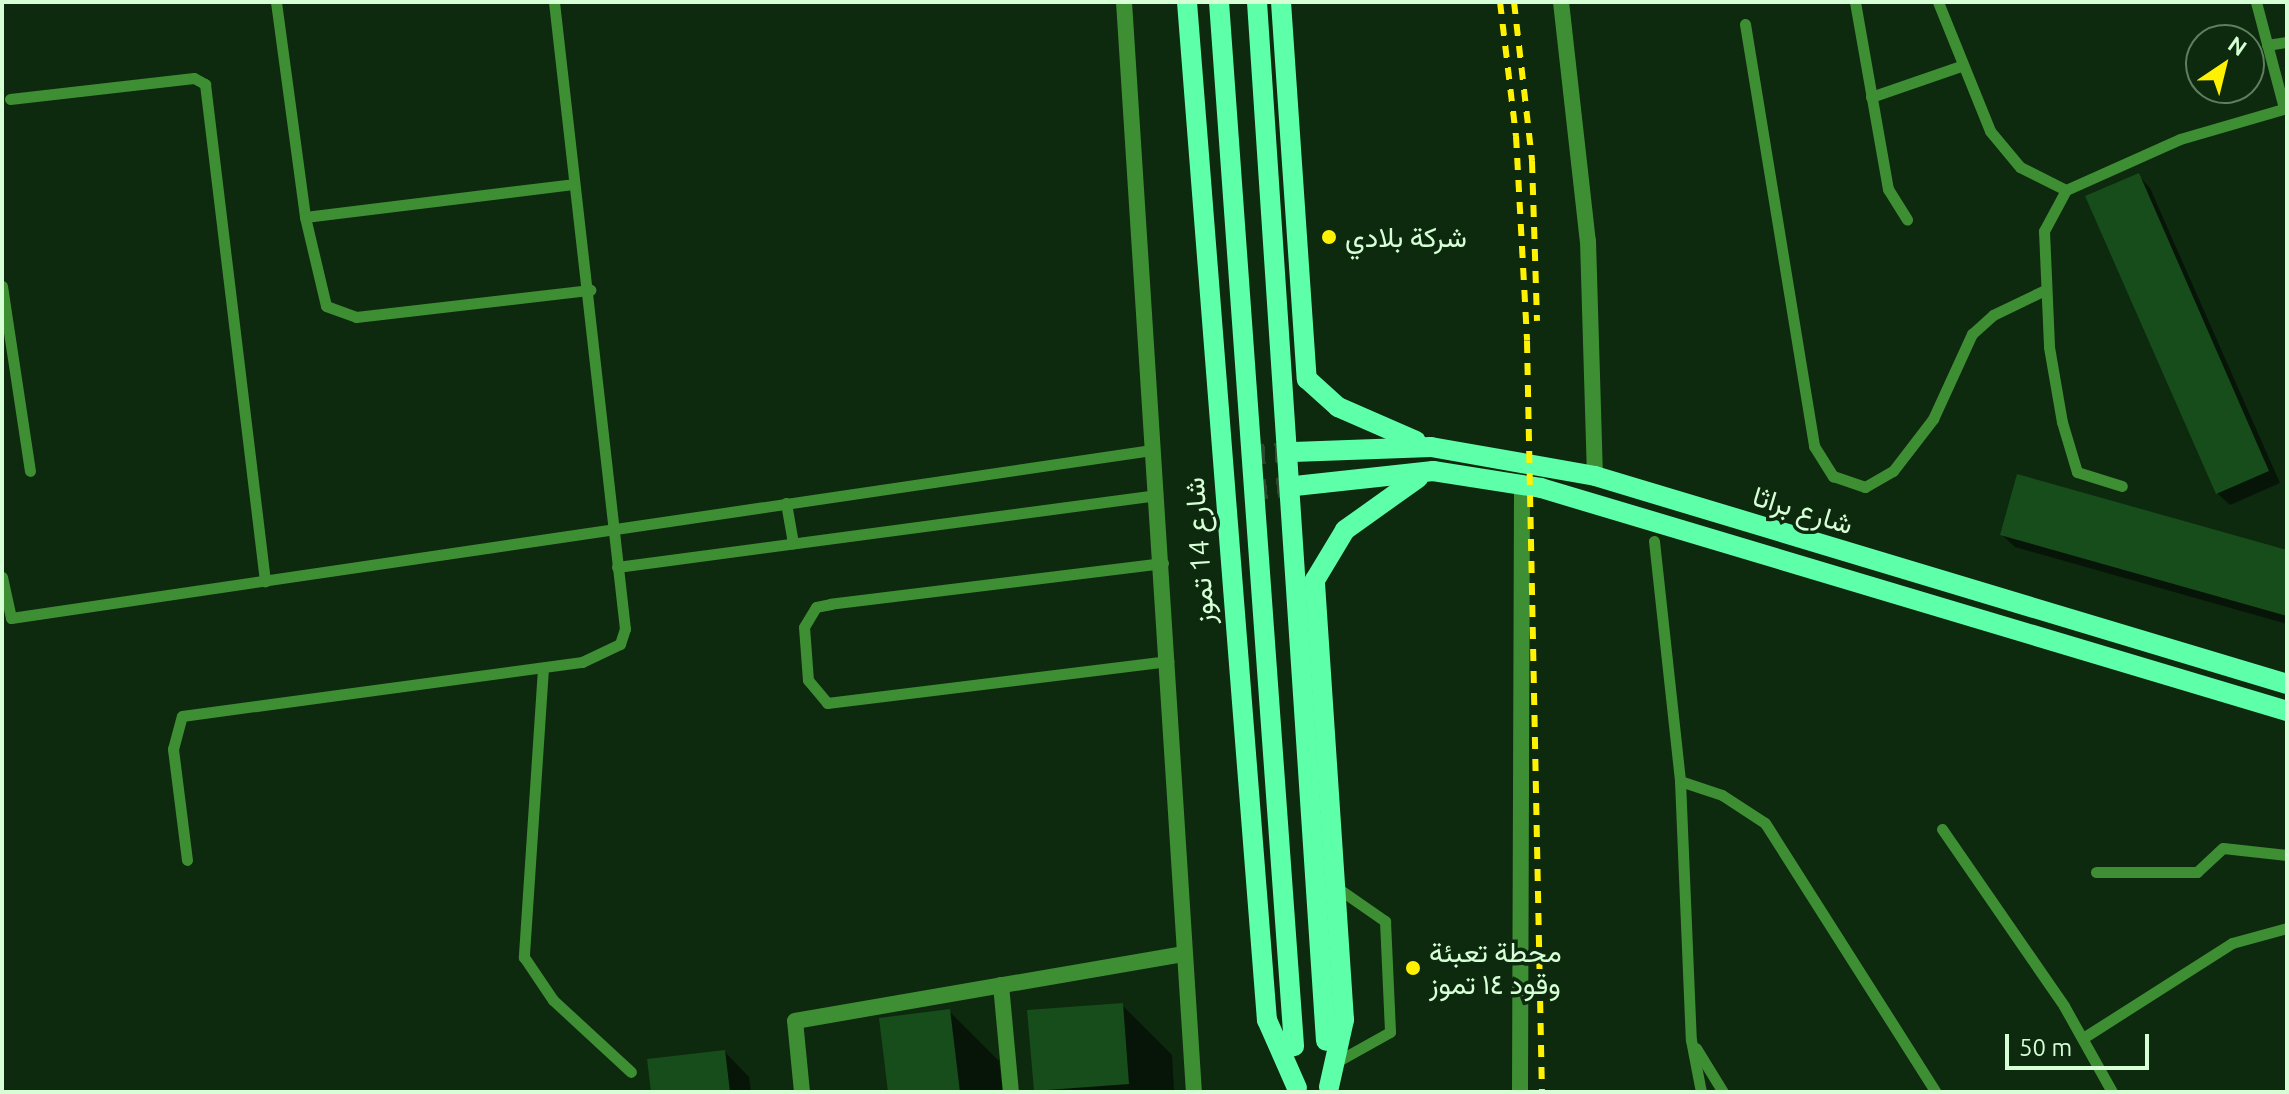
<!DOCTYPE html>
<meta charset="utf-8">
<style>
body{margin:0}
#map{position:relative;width:2289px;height:1094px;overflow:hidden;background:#0d290e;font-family:Ubuntu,Vazirmatn,sans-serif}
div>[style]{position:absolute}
.shadow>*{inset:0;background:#0007}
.building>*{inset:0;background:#174d1a}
.primary-tunnel>*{height:20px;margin-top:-10px;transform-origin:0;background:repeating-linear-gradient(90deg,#2b492c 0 20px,transparent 0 30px)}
.service>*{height:11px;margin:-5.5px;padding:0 5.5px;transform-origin:5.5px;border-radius:5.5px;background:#3e8e33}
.minor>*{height:16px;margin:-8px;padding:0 8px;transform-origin:8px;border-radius:8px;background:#3e8e33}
.primary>*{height:20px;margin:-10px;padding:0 10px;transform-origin:10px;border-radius:10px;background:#5dffa9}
.rail>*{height:6px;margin-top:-3px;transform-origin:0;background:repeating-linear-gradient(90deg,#fff102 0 12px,transparent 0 22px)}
.primary-bridge>*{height:20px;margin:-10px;padding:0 10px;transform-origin:10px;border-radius:10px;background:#5dffa9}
.dots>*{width:22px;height:22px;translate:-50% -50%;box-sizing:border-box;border:4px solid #0d290e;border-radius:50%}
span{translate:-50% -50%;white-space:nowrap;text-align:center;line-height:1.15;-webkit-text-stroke:7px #0d290e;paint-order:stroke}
.poi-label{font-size:28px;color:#d7ffd6}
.left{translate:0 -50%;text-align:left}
.street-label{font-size:28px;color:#d7ffd6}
.frame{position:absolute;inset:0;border:4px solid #d7ffd6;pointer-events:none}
.north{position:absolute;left:2185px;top:24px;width:80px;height:80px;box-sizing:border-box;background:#0d290e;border:2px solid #5e7f5e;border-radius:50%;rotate:35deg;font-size:22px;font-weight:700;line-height:32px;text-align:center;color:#d7ffd6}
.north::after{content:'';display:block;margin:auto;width:28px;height:36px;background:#fff102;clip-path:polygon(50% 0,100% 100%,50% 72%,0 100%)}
.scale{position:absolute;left:2005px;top:1034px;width:144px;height:36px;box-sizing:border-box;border:4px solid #d7ffd6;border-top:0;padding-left:10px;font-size:24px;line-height:28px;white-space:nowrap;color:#d7ffd6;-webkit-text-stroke:6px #0d290e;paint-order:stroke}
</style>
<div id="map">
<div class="shadow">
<i style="clip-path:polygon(2138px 175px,2150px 188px,2280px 483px,2230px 505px,2217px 493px)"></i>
<i style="clip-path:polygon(2002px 535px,2287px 552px,2287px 624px,2015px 547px)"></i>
<i style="clip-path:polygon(1122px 1005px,1172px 1055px,1174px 1092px,1037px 1092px)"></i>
<i style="clip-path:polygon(949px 1011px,999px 1061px,1003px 1092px,890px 1092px)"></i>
<i style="clip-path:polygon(725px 1052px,749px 1077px,751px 1092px,653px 1092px)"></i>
</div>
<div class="building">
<i style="clip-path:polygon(2139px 173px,2269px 471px,2216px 494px,2085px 196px)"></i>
<i style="clip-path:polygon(2017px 474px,2287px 550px,2287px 616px,2000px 535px)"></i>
<i style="clip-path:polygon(1123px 1003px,1129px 1084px,1034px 1091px,1027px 1010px)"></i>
<i style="clip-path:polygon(950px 1009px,960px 1092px,888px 1092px,879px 1018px)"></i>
<i style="clip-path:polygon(725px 1050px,730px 1092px,651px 1092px,647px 1059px)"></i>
</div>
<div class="primary-tunnel">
<i style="left:1245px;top:455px;width:48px;rotate:-3.6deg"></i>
<i style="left:1247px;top:491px;width:48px;rotate:-5.9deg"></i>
</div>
<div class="service">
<i style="left:276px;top:2px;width:217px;rotate:82.3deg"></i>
<i style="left:305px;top:217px;width:91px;rotate:76.7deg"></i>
<i style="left:326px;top:306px;width:32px;rotate:20deg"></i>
<i style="left:356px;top:317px;width:236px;rotate:-6.6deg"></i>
<i style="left:1855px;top:2px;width:190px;rotate:80deg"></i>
<i style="left:1888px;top:189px;width:36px;rotate:58deg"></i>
<i style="left:1938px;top:2px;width:139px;rotate:68deg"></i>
<i style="left:1990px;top:131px;width:47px;rotate:50.2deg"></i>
<i style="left:2020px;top:167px;width:51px;rotate:26.6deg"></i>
<i style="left:2066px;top:190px;width:125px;rotate:-24.1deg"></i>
<i style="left:2180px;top:139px;width:111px;rotate:-16.2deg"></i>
<i style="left:2256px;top:2px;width:110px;rotate:75.2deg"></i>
<i style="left:1745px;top:24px;width:428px;rotate:80.7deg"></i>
<i style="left:1814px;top:446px;width:36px;rotate:58deg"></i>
<i style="left:1833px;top:476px;width:34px;rotate:19deg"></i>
<i style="left:1865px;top:487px;width:32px;rotate:-30deg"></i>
<i style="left:1893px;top:471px;width:66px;rotate:-52.4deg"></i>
<i style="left:1933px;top:419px;width:94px;rotate:-65.4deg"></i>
<i style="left:1972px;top:334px;width:28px;rotate:-42deg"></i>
<i style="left:1993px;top:315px;width:58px;rotate:-25.7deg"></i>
<i style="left:2267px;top:45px;width:20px;rotate:-9deg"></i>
<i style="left:1871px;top:97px;width:95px;rotate:-19deg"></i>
<i style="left:10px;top:99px;width:185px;rotate:-6.5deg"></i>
<i style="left:194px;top:78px;width:13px;rotate:29deg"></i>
<i style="left:205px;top:84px;width:501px;rotate:83.12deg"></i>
<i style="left:2066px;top:190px;width:47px;rotate:118.2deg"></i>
<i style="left:2044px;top:231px;width:116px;rotate:87.5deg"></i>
<i style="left:2049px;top:347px;width:76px;rotate:80.2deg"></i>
<i style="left:2062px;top:422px;width:52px;rotate:73.3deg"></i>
<i style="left:2077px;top:472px;width:47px;rotate:17.3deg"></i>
<i style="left:305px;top:217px;width:270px;rotate:-7deg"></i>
<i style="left:2px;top:286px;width:187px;rotate:81.4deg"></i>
<i style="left:786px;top:503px;width:41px;rotate:80.1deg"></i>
<i style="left:1654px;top:541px;width:241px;rotate:83.8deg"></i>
<i style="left:1680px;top:781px;width:259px;rotate:87.6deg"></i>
<i style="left:1691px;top:1040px;width:53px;rotate:79.1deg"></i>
<i style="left:1163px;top:563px;width:335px;rotate:173deg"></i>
<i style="left:831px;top:604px;width:15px;rotate:169deg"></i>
<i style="left:816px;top:607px;width:23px;rotate:121deg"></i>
<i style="left:804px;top:627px;width:53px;rotate:85.7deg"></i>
<i style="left:808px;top:680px;width:30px;rotate:50deg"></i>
<i style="left:827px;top:703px;width:344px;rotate:-7deg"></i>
<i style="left:617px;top:567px;width:545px;rotate:-7.59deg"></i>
<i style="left:2px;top:577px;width:42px;rotate:77.6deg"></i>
<i style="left:11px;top:618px;width:1153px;rotate:-8.38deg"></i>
<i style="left:543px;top:668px;width:290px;rotate:93.8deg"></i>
<i style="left:524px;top:957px;width:52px;rotate:56deg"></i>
<i style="left:553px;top:1000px;width:106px;rotate:42.7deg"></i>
<i style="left:1680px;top:781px;width:44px;rotate:18.4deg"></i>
<i style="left:1722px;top:795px;width:51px;rotate:33.1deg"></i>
<i style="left:1765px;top:823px;width:319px;rotate:57.6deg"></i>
<i style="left:1942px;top:829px;width:215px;rotate:55.4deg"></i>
<i style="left:2064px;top:1006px;width:98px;rotate:60.8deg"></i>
<i style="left:187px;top:860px;width:112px;rotate:-97.2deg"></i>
<i style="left:173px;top:749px;width:34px;rotate:-75deg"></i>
<i style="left:182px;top:716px;width:404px;rotate:-7.7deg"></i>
<i style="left:582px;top:662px;width:42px;rotate:-25.3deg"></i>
<i style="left:620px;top:644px;width:16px;rotate:-72deg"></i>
<i style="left:625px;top:629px;width:631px;rotate:-96.46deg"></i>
<i style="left:2096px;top:872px;width:101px"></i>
<i style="left:2197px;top:872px;width:35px;rotate:-43deg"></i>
<i style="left:2223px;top:848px;width:64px;rotate:6.2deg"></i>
<i style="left:1336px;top:887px;width:60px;rotate:34.8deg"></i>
<i style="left:1385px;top:921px;width:111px;rotate:87.4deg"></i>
<i style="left:1390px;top:1032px;width:57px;rotate:150.8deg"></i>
<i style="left:2083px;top:1038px;width:177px;rotate:-32.5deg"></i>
<i style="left:2232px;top:943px;width:57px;rotate:-15.3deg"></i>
<i style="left:1696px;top:1048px;width:52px;rotate:58.5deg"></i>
</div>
<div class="minor">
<i style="left:1124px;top:2px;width:1092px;rotate:86.33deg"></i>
<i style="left:1561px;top:2px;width:241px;rotate:83.6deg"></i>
<i style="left:1588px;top:241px;width:235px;rotate:88.3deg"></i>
<i style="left:1001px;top:985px;width:107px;rotate:84.7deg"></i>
<i style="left:802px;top:1092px;width:71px;rotate:-95.6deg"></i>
<i style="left:795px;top:1021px;width:395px;rotate:-9.8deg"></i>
<i style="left:1520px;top:1092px;width:608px;rotate:-89.81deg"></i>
</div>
<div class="primary">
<i style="left:1187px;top:2px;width:1021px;rotate:85.51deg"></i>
<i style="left:1267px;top:1020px;width:74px;rotate:66.2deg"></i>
<i style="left:1281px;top:2px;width:378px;rotate:86.1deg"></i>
<i style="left:1307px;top:379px;width:42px;rotate:42.1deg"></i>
<i style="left:1338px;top:407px;width:85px;rotate:23.6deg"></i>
<i style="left:1293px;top:452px;width:138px;rotate:-2.1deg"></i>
<i style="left:1431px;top:447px;width:167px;rotate:10deg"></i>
<i style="left:1595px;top:476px;width:723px;rotate:16.73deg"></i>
<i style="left:1295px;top:486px;width:139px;rotate:-6.2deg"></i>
<i style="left:1433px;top:471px;width:109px;rotate:8.9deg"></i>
<i style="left:1541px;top:488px;width:779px;rotate:16.64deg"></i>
<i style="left:1329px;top:1087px;width:69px;rotate:-77.4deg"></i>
<i style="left:1344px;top:1020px;width:441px;rotate:-93.8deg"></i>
<i style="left:1315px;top:580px;width:58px;rotate:-59deg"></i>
<i style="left:1345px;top:530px;width:90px;rotate:-35.5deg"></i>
</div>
<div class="rail">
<i style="left:1500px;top:2px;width:135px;rotate:83.2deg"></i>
<i style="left:1516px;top:136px;width:205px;rotate:86.9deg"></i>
<i style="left:1527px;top:341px;width:751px;rotate:88.86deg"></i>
<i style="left:1514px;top:2px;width:160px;rotate:83.5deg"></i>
<i style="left:1532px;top:161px;width:160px;rotate:88.2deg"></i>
</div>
<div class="primary-bridge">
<i style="left:1219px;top:2px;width:1047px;rotate:85.89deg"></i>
<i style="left:1257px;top:2px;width:1041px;rotate:86.2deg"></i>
</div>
<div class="dots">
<i style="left:1329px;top:237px;background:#fff102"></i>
<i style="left:1413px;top:968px;background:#fff102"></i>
</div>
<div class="poi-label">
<span class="left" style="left:1345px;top:237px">شركة بلادي</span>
<span class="left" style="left:1429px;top:968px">محطة تعبئة<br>وقود ١٤ تموز</span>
</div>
<div class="street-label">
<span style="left:1803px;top:510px;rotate:17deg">شارع براثا</span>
<span style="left:1199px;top:551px;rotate:-94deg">شارع 14 تموز</span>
</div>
<div class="frame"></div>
<div class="north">N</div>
<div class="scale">50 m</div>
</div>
